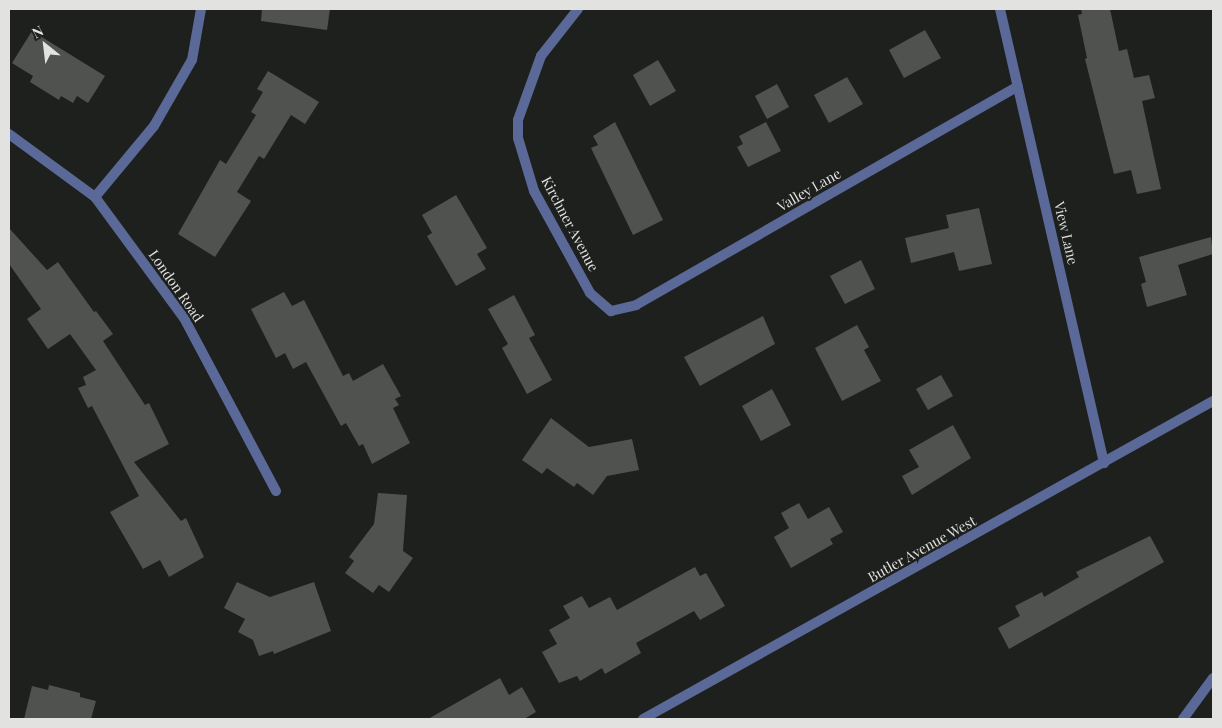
<!DOCTYPE html>
<style>
body{margin:0}
#map{position:relative;width:1222px;height:728px;overflow:hidden;background:#1e201d;font-family:"Playfair Display",serif}
div>[style]{position:absolute}
.building>*{inset:0;background:#50524f}
.street>*{height:10px;margin:-5px;padding:0 5px;transform-origin:5px;border-radius:5px;background:#5a6998}
span{translate:-50% -50%;white-space:nowrap;text-align:center;line-height:1.15;-webkit-text-stroke:4.5px #1e201d;paint-order:stroke}
.street-label{font-size:14px;color:#e2e3e1}
.frame{position:absolute;inset:0;border:10px solid #e2e3e1;pointer-events:none}
.north{position:absolute;left:20px;top:20px;width:50px;height:50px;-webkit-text-stroke:4px #1e201d;paint-order:stroke;rotate:331deg;font-size:14px;font-weight:700;line-height:20px;text-align:center;color:#e2e3e1}
.north::after{content:'';display:block;margin:auto;width:18px;height:22px;background:#e2e3e1;clip-path:polygon(50% 0,100% 100%,50% 72%,0 100%)}
</style>
<div id="map">
<div class="building">
<i style="clip-path:polygon(262px 9px,330px 9px,327px 30px,261px 21px)"></i>
<i style="clip-path:polygon(1081px 9px,1110px 9px,1119px 51px,1127px 49px,1134px 78px,1149px 75px,1155px 98px,1142px 101px,1161px 189px,1137px 194px,1131px 170px,1114px 174px,1085px 59px,1087px 58px,1078px 15px,1082px 14px)"></i>
<i style="clip-path:polygon(925px 30px,941px 58px,904px 78px,889px 50px)"></i>
<i style="clip-path:polygon(32px 31px,105px 76px,88px 103px,77px 96px,73px 103px,61px 96px,59px 100px,30px 82px,33px 76px,12px 63px)"></i>
<i style="clip-path:polygon(658px 60px,676px 91px,650px 106px,633px 75px)"></i>
<i style="clip-path:polygon(268px 71px,319px 102px,305px 124px,291px 115px,264px 159px,259px 156px,237px 192px,251px 201px,215px 257px,178px 234px,220px 160px,226px 164px,256px 115px,251px 112px,263px 92px,257px 89px)"></i>
<i style="clip-path:polygon(847px 77px,863px 104px,829px 123px,814px 95px)"></i>
<i style="clip-path:polygon(777px 84px,789px 107px,767px 119px,755px 96px)"></i>
<i style="clip-path:polygon(615px 122px,663px 220px,633px 235px,591px 148px,598px 145px,593px 136px)"></i>
<i style="clip-path:polygon(766px 122px,781px 151px,748px 167px,737px 147px,743px 144px,739px 136px)"></i>
<i style="clip-path:polygon(456px 195px,487px 248px,477px 254px,486px 269px,456px 286px,427px 236px,432px 233px,422px 215px)"></i>
<i style="clip-path:polygon(979px 208px,992px 264px,959px 271px,954px 252px,911px 263px,905px 238px,949px 228px,946px 215px)"></i>
<i style="clip-path:polygon(9px 228px,47px 270px,58px 262px,94px 312px,96px 311px,113px 334px,103px 341px,145px 405px,149px 403px,169px 444px,134px 462px,181px 521px,186px 518px,204px 557px,169px 577px,160px 560px,143px 569px,110px 512px,139px 496px,92px 406px,88px 408px,78px 388px,86px 385px,83px 377px,96px 370px,70px 334px,48px 349px,27px 319px,41px 309px,9px 264px)"></i>
<i style="clip-path:polygon(1211px 237px,1213px 254px,1178px 265px,1187px 295px,1147px 307px,1141px 284px,1146px 282px,1139px 257px)"></i>
<i style="clip-path:polygon(861px 260px,875px 289px,845px 304px,830px 276px)"></i>
<i style="clip-path:polygon(284px 292px,292px 306px,304px 300px,343px 376px,349px 373px,353px 381px,383px 364px,401px 396px,395px 399px,399px 405px,393px 408px,410px 443px,372px 464px,363px 444px,359px 446px,346px 423px,341px 426px,306px 362px,293px 369px,285px 353px,276px 358px,251px 309px)"></i>
<i style="clip-path:polygon(514px 295px,535px 335px,529px 338px,552px 380px,527px 394px,502px 348px,508px 344px,488px 309px)"></i>
<i style="clip-path:polygon(763px 316px,775px 344px,700px 386px,684px 357px)"></i>
<i style="clip-path:polygon(857px 325px,869px 347px,864px 350px,881px 381px,842px 401px,815px 348px)"></i>
<i style="clip-path:polygon(941px 375px,953px 396px,928px 410px,916px 389px)"></i>
<i style="clip-path:polygon(772px 389px,791px 425px,761px 441px,742px 406px)"></i>
<i style="clip-path:polygon(551px 418px,589px 447px,632px 439px,639px 470px,607px 476px,593px 495px,577px 483px,574px 487px,547px 468px,542px 474px,522px 460px)"></i>
<i style="clip-path:polygon(953px 425px,971px 458px,912px 495px,902px 476px,919px 467px,909px 450px)"></i>
<i style="clip-path:polygon(378px 493px,407px 495px,403px 551px,413px 558px,389px 592px,379px 585px,373px 593px,345px 573px,354px 561px,349px 557px,374px 524px)"></i>
<i style="clip-path:polygon(799px 503px,808px 519px,829px 507px,843px 532px,830px 539px,833px 544px,791px 568px,774px 537px,789px 528px,781px 513px)"></i>
<i style="clip-path:polygon(1150px 536px,1164px 562px,1009px 649px,998px 628px,1020px 616px,1015px 606px,1042px 592px,1044px 597px,1079px 577px,1076px 572px)"></i>
<i style="clip-path:polygon(695px 567px,700px 576px,706px 573px,725px 606px,700px 620px,694px 611px,636px 643px,641px 653px,605px 674px,602px 668px,580px 681px,577px 676px,559px 683px,542px 652px,557px 644px,549px 630px,570px 618px,563px 606px,582px 596px,589px 608px,610px 597px,617px 610px)"></i>
<i style="clip-path:polygon(237px 582px,270px 597px,314px 582px,331px 631px,274px 654px,273px 651px,259px 656px,253px 640px,238px 632px,245px 619px,224px 608px)"></i>
<i style="clip-path:polygon(500px 678px,509px 695px,522px 687px,536px 712px,524px 719px,428px 719px)"></i>
<i style="clip-path:polygon(49px 685px,80px 693px,80px 697px,96px 701px,91px 719px,24px 719px,32px 686px,48px 690px)"></i>
</div>
<div class="street">
<i style="left:578px;top:9px;width:60px;rotate:128.2deg"></i>
<i style="left:541px;top:56px;width:68px;rotate:109.8deg"></i>
<i style="left:518px;top:120px;width:18px;rotate:90deg"></i>
<i style="left:518px;top:138px;width:55px;rotate:73.2deg"></i>
<i style="left:534px;top:191px;width:116px;rotate:61.2deg"></i>
<i style="left:590px;top:293px;width:28px;rotate:41deg"></i>
<i style="left:611px;top:311px;width:26px;rotate:-13deg"></i>
<i style="left:636px;top:305px;width:440px;rotate:-29.8deg"></i>
<i style="left:1000px;top:9px;width:466px;rotate:77.1deg"></i>
<i style="left:9px;top:134px;width:107px;rotate:36.2deg"></i>
<i style="left:95px;top:197px;width:150px;rotate:53.7deg"></i>
<i style="left:184px;top:318px;width:196px;rotate:62deg"></i>
<i style="left:95px;top:197px;width:92px;rotate:-50.3deg"></i>
<i style="left:154px;top:126px;width:76px;rotate:-60.1deg"></i>
<i style="left:192px;top:60px;width:52px;rotate:-80deg"></i>
<i style="left:643px;top:719px;width:653px;rotate:-29.16deg"></i>
<i style="left:1183px;top:719px;width:51px;rotate:-53.8deg"></i>
</div>
<div class="street-label">
<span style="left:809px;top:190px;rotate:-30deg">Valley Lane</span>
<span style="left:570px;top:224px;rotate:62deg">Kirchner Avenue</span>
<span style="left:1066px;top:233px;rotate:77deg">View Lane</span>
<span style="left:176px;top:286px;rotate:55deg">London Road</span>
<span style="left:922px;top:549px;rotate:-29deg">Butler Avenue West</span>
</div>
<div class="frame"></div>
<div class="north">N</div>
</div>
